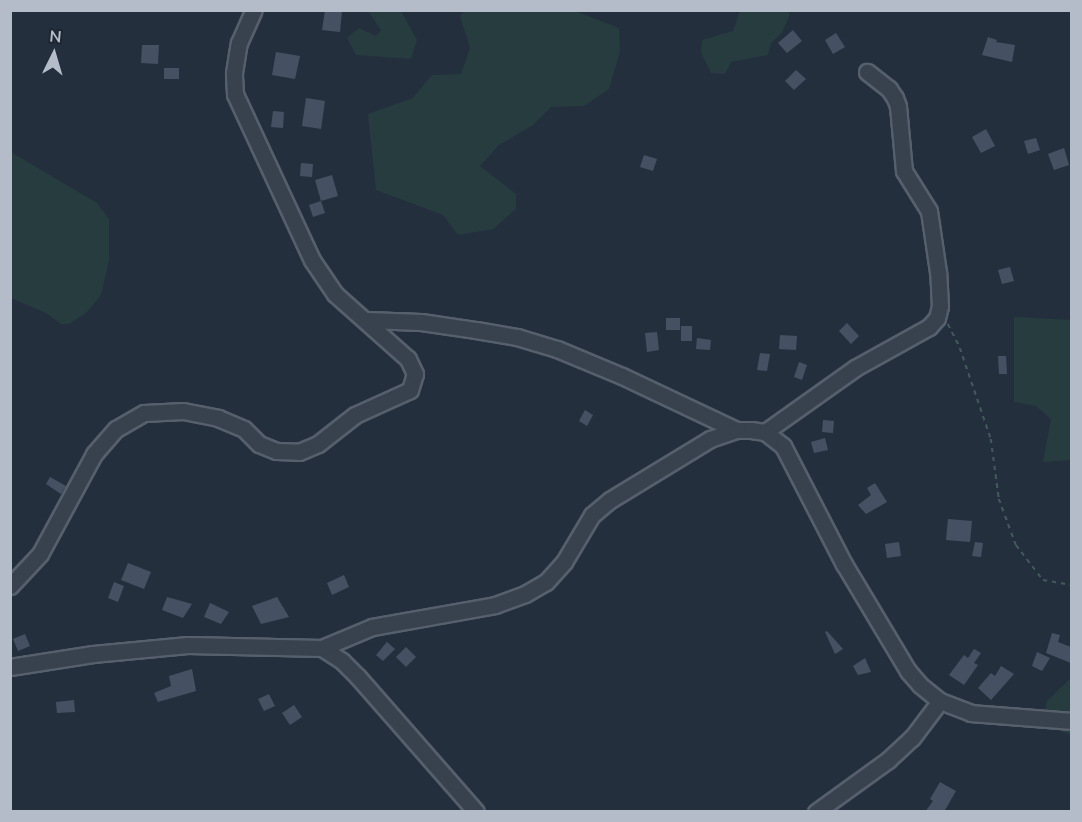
<!DOCTYPE html>
<style>
body{margin:0}
#map{position:relative;width:1082px;height:822px;overflow:hidden;background:#242f3e;font-family:Mulish,sans-serif}
div>[style]{position:absolute}
.green>*{inset:0;background:#263c3f}
.building>*{inset:0;background:#455162}
.path>*{height:1.5px;margin-top:-0.75px;transform-origin:0;background:repeating-linear-gradient(90deg,#44595c 0 4.5px,transparent 0 9px)}
.roads{filter:drop-shadow(2px 0 #565f6c) drop-shadow(-2px 0 #565f6c) drop-shadow(0 2px #565f6c) drop-shadow(0 -2px #565f6c)}
.minor>*{height:15px;margin:-7.5px;padding:0 7.5px;transform-origin:7.5px;border-radius:7.5px;background:#38414e}
span{translate:-50% -50%;white-space:nowrap;text-align:center;line-height:1.15;-webkit-text-stroke:4.5px #1d2633;paint-order:stroke}
.frame{position:absolute;inset:0;border:12px solid #b4bcc9;pointer-events:none}
.north{position:absolute;left:24px;top:24px;width:60px;height:60px;-webkit-text-stroke:4px #1d2633;paint-order:stroke;rotate:5deg;font-size:16px;font-weight:700;line-height:24px;text-align:center;color:#b4bcc9}
.north::after{content:'';display:block;margin:auto;width:21px;height:27px;background:#b4bcc9;clip-path:polygon(50% 0,100% 100%,50% 72%,0 100%)}
</style>
<div id="map">
<div class="green">
<i style="clip-path:polygon(465px 10px,575px 11px,619px 28px,620px 51px,609px 89px,584px 106px,551px 107px,533px 125px,499px 145px,480px 166px,516px 194px,516px 209px,493px 229px,458px 235px,443px 215px,376px 190px,368px 114px,413px 98px,432px 75px,461px 74px,470px 48px,460px 16px)"></i>
<i style="clip-path:polygon(401px 11px,417px 40px,411px 59px,356px 55px,347px 38px,359px 28px,376px 36px,381px 30px,368px 11px)"></i>
<i style="clip-path:polygon(740px 11px,787px 11px,790px 14px,782px 33px,771px 43px,768px 55px,731px 62px,725px 74px,711px 73px,701px 52px,702px 40px,733px 31px)"></i>
<i style="clip-path:polygon(11px 152px,97px 203px,109px 219px,109px 260px,101px 295px,87px 312px,69px 324px,61px 324px,46px 313px,11px 298px)"></i>
<i style="clip-path:polygon(1014px 317px,1071px 320px,1071px 460px,1043px 462px,1051px 419px,1036px 406px,1014px 402px)"></i>
<i style="clip-path:polygon(1071px 678px,1071px 735px,1043px 724px,1047px 701px)"></i>
</div>
<div class="building">
<i style="clip-path:polygon(325px 10px,342px 11px,340px 32px,322px 30px)"></i>
<i style="clip-path:polygon(793px 30px,802px 41px,787px 53px,778px 43px)"></i>
<i style="clip-path:polygon(836px 33px,845px 47px,833px 54px,825px 40px)"></i>
<i style="clip-path:polygon(988px 37px,997px 40px,996px 42px,1015px 45px,1012px 62px,982px 55px)"></i>
<i style="clip-path:polygon(142px 45px,159px 45px,158px 64px,141px 63px)"></i>
<i style="clip-path:polygon(276px 52px,300px 56px,295px 79px,272px 75px)"></i>
<i style="clip-path:polygon(164px 68px,179px 68px,179px 79px,164px 79px)"></i>
<i style="clip-path:polygon(796px 70px,806px 79px,794px 90px,785px 81px)"></i>
<i style="clip-path:polygon(306px 98px,325px 101px,321px 129px,302px 126px)"></i>
<i style="clip-path:polygon(273px 111px,284px 112px,283px 128px,271px 127px)"></i>
<i style="clip-path:polygon(986px 129px,995px 146px,981px 153px,972px 137px)"></i>
<i style="clip-path:polygon(1036px 138px,1040px 150px,1028px 154px,1024px 141px)"></i>
<i style="clip-path:polygon(1064px 148px,1069px 165px,1054px 170px,1048px 154px)"></i>
<i style="clip-path:polygon(644px 155px,657px 159px,653px 171px,640px 167px)"></i>
<i style="clip-path:polygon(301px 163px,313px 164px,312px 177px,300px 176px)"></i>
<i style="clip-path:polygon(332px 175px,338px 196px,321px 201px,315px 180px)"></i>
<i style="clip-path:polygon(321px 201px,325px 213px,313px 217px,309px 205px)"></i>
<i style="clip-path:polygon(1010px 267px,1014px 281px,1002px 284px,998px 270px)"></i>
<i style="clip-path:polygon(666px 318px,680px 318px,680px 330px,666px 330px)"></i>
<i style="clip-path:polygon(847px 323px,859px 336px,851px 344px,839px 331px)"></i>
<i style="clip-path:polygon(681px 326px,692px 326px,692px 341px,681px 341px)"></i>
<i style="clip-path:polygon(657px 332px,659px 350px,647px 352px,645px 333px)"></i>
<i style="clip-path:polygon(780px 335px,797px 336px,796px 350px,779px 349px)"></i>
<i style="clip-path:polygon(697px 338px,711px 340px,710px 350px,696px 349px)"></i>
<i style="clip-path:polygon(760px 353px,770px 354px,767px 371px,757px 370px)"></i>
<i style="clip-path:polygon(998px 356px,1006px 356px,1007px 374px,999px 374px)"></i>
<i style="clip-path:polygon(799px 362px,807px 365px,802px 380px,794px 377px)"></i>
<i style="clip-path:polygon(585px 410px,593px 415px,587px 426px,579px 421px)"></i>
<i style="clip-path:polygon(823px 420px,834px 421px,833px 433px,822px 432px)"></i>
<i style="clip-path:polygon(825px 438px,828px 450px,814px 453px,811px 442px)"></i>
<i style="clip-path:polygon(50px 477px,66px 486px,61px 494px,46px 484px)"></i>
<i style="clip-path:polygon(875px 483px,887px 502px,866px 514px,858px 505px,871px 495px,867px 488px)"></i>
<i style="clip-path:polygon(948px 519px,972px 521px,970px 542px,946px 540px)"></i>
<i style="clip-path:polygon(899px 542px,901px 556px,887px 558px,885px 544px)"></i>
<i style="clip-path:polygon(975px 542px,983px 543px,981px 557px,972px 556px)"></i>
<i style="clip-path:polygon(128px 563px,151px 572px,144px 589px,121px 580px)"></i>
<i style="clip-path:polygon(344px 575px,349px 587px,332px 595px,327px 583px)"></i>
<i style="clip-path:polygon(114px 582px,124px 586px,118px 602px,108px 598px)"></i>
<i style="clip-path:polygon(167px 597px,192px 604px,183px 618px,162px 610px)"></i>
<i style="clip-path:polygon(277px 597px,289px 617px,261px 624px,252px 606px)"></i>
<i style="clip-path:polygon(210px 603px,229px 612px,221px 624px,204px 617px)"></i>
<i style="clip-path:polygon(827px 631px,843px 649px,835px 654px,825px 632px)"></i>
<i style="clip-path:polygon(1052px 633px,1060px 635px,1058px 642px,1071px 647px,1071px 663px,1046px 653px)"></i>
<i style="clip-path:polygon(25px 634px,30px 646px,18px 651px,13px 639px)"></i>
<i style="clip-path:polygon(387px 642px,395px 649px,383px 661px,376px 655px)"></i>
<i style="clip-path:polygon(406px 647px,416px 657px,406px 667px,396px 657px)"></i>
<i style="clip-path:polygon(974px 649px,981px 653px,974px 663px,978px 665px,964px 685px,949px 675px,964px 655px,968px 658px)"></i>
<i style="clip-path:polygon(1037px 652px,1050px 658px,1042px 671px,1032px 666px)"></i>
<i style="clip-path:polygon(865px 658px,871px 672px,858px 675px,853px 666px)"></i>
<i style="clip-path:polygon(1001px 666px,1014px 674px,991px 700px,978px 688px,991px 673px,995px 676px)"></i>
<i style="clip-path:polygon(192px 669px,196px 691px,158px 702px,154px 693px,171px 686px,169px 676px)"></i>
<i style="clip-path:polygon(269px 694px,275px 706px,264px 711px,258px 699px)"></i>
<i style="clip-path:polygon(74px 700px,75px 712px,57px 713px,56px 702px)"></i>
<i style="clip-path:polygon(294px 705px,302px 717px,290px 725px,282px 713px)"></i>
<i style="clip-path:polygon(940px 782px,956px 791px,944px 812px,925px 812px,933px 801px,930px 799px)"></i>
</div>
<div class="path">
<i style="left:948px;top:324px;width:27px;rotate:63deg"></i>
<i style="left:960px;top:348px;width:96px;rotate:71.2deg"></i>
<i style="left:991px;top:439px;width:61px;rotate:82.4deg"></i>
<i style="left:999px;top:499px;width:49px;rotate:69.7deg"></i>
<i style="left:1016px;top:545px;width:44px;rotate:52.4deg"></i>
<i style="left:1043px;top:580px;width:29px;rotate:10deg"></i>
</div>
<div class="roads">
<div class="minor">
<i style="left:367px;top:320px;width:54px;rotate:2.1deg"></i>
<i style="left:421px;top:322px;width:56px;rotate:8.3deg"></i>
<i style="left:476px;top:330px;width:42px;rotate:9.7deg"></i>
<i style="left:517px;top:337px;width:42px;rotate:16.7deg"></i>
<i style="left:557px;top:349px;width:70px;rotate:22.6deg"></i>
<i style="left:622px;top:376px;width:126px;rotate:25.3deg"></i>
<i style="left:765px;top:432px;width:110px;rotate:-35.4deg"></i>
<i style="left:855px;top:368px;width:85px;rotate:-29deg"></i>
<i style="left:929px;top:327px;width:12px;rotate:-48deg"></i>
<i style="left:937px;top:318px;width:12px;rotate:-76deg"></i>
<i style="left:940px;top:306px;width:34px;rotate:-93deg"></i>
<i style="left:938px;top:272px;width:62px;rotate:-98.4deg"></i>
<i style="left:929px;top:211px;width:47px;rotate:-122deg"></i>
<i style="left:904px;top:171px;width:65px;rotate:-95.3deg"></i>
<i style="left:898px;top:106px;width:9px;rotate:-111deg"></i>
<i style="left:895px;top:98px;width:11px;rotate:-124deg"></i>
<i style="left:889px;top:89px;width:28px;rotate:-142deg"></i>
<i style="left:10px;top:586px;width:44px;rotate:-46.8deg"></i>
<i style="left:40px;top:554px;width:114px;rotate:-61.6deg"></i>
<i style="left:94px;top:454px;width:33px;rotate:-49deg"></i>
<i style="left:116px;top:429px;width:32px;rotate:-30deg"></i>
<i style="left:144px;top:413px;width:39px;rotate:-3deg"></i>
<i style="left:183px;top:411px;width:36px;rotate:11deg"></i>
<i style="left:218px;top:418px;width:28px;rotate:23deg"></i>
<i style="left:244px;top:429px;width:21px;rotate:45deg"></i>
<i style="left:259px;top:444px;width:18px;rotate:22deg"></i>
<i style="left:276px;top:451px;width:23px;rotate:2deg"></i>
<i style="left:299px;top:452px;width:21px;rotate:-23deg"></i>
<i style="left:318px;top:444px;width:47px;rotate:-38.1deg"></i>
<i style="left:355px;top:415px;width:60px;rotate:-24.4deg"></i>
<i style="left:410px;top:390px;width:17px;rotate:-73deg"></i>
<i style="left:415px;top:374px;width:17px;rotate:-115deg"></i>
<i style="left:408px;top:359px;width:98px;rotate:-138.3deg"></i>
<i style="left:335px;top:294px;width:41px;rotate:-124.1deg"></i>
<i style="left:312px;top:260px;width:183px;rotate:-114.9deg"></i>
<i style="left:235px;top:94px;width:21px;rotate:-93deg"></i>
<i style="left:234px;top:73px;width:30px;rotate:-81deg"></i>
<i style="left:239px;top:43px;width:36px;rotate:-66deg"></i>
<i style="left:322px;top:648px;width:24px;rotate:33deg"></i>
<i style="left:342px;top:661px;width:23px;rotate:45deg"></i>
<i style="left:358px;top:677px;width:179px;rotate:48.8deg"></i>
<i style="left:10px;top:667px;width:84px;rotate:-8.9deg"></i>
<i style="left:93px;top:654px;width:95px;rotate:-5.4deg"></i>
<i style="left:188px;top:645px;width:134px;rotate:1.3deg"></i>
<i style="left:322px;top:648px;width:54px;rotate:-22.8deg"></i>
<i style="left:372px;top:627px;width:125px;rotate:-10.1deg"></i>
<i style="left:495px;top:605px;width:32px;rotate:-20deg"></i>
<i style="left:525px;top:594px;width:24px;rotate:-30deg"></i>
<i style="left:546px;top:582px;width:27px;rotate:-48deg"></i>
<i style="left:564px;top:562px;width:55px;rotate:-59.2deg"></i>
<i style="left:592px;top:515px;width:23px;rotate:-40deg"></i>
<i style="left:610px;top:500px;width:117px;rotate:-31.4deg"></i>
<i style="left:710px;top:439px;width:28px;rotate:-19deg"></i>
<i style="left:736px;top:430px;width:15px"></i>
<i style="left:751px;top:430px;width:14px;rotate:8deg"></i>
<i style="left:765px;top:432px;width:23px;rotate:38deg"></i>
<i style="left:783px;top:446px;width:133px;rotate:62.7deg"></i>
<i style="left:844px;top:564px;width:125px;rotate:59.1deg"></i>
<i style="left:908px;top:671px;width:18px;rotate:49deg"></i>
<i style="left:920px;top:685px;width:26px;rotate:39deg"></i>
<i style="left:940px;top:701px;width:33px;rotate:21deg"></i>
<i style="left:971px;top:713px;width:101px;rotate:4.5deg"></i>
<i style="left:816px;top:812px;width:89px;rotate:-35.8deg"></i>
<i style="left:888px;top:760px;width:33px;rotate:-43deg"></i>
<i style="left:912px;top:738px;width:46px;rotate:-52.9deg"></i>
</div>
</div>
<div class="frame"></div>
<div class="north">N</div>
</div>
